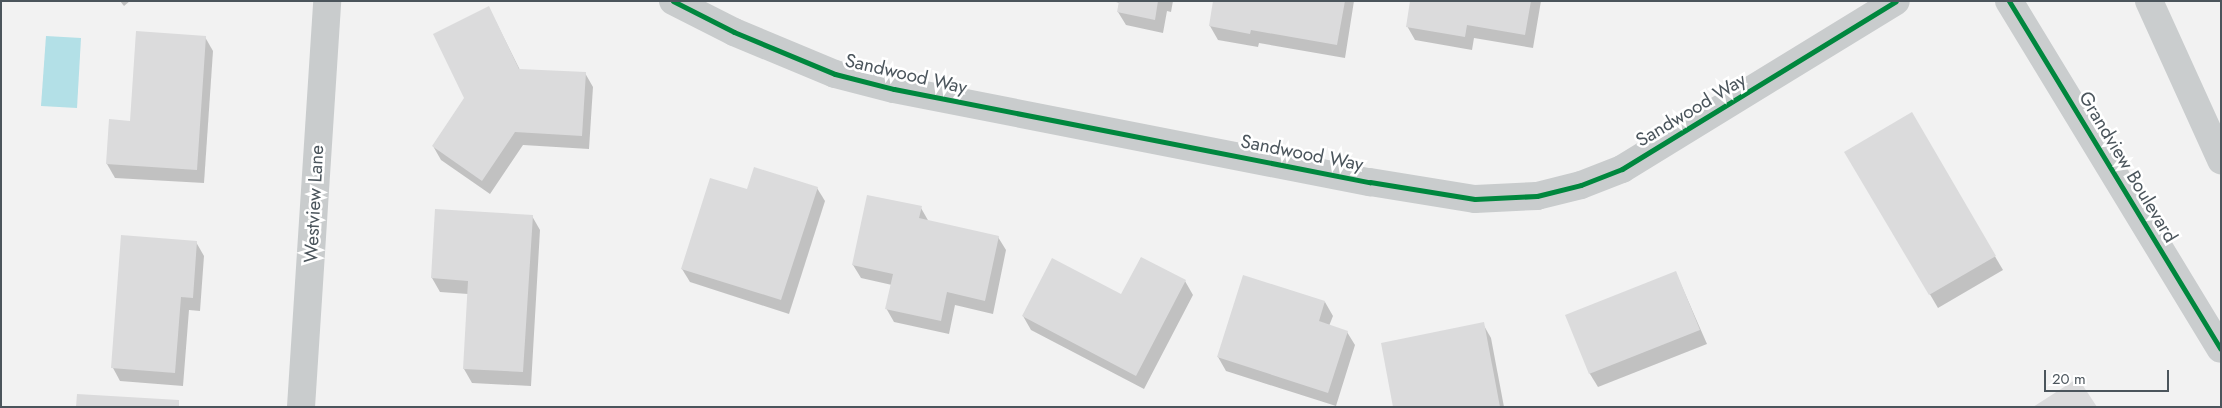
<!DOCTYPE html>
<style>
body{margin:0}
#map{position:relative;width:2222px;height:408px;overflow:hidden;background:#f2f2f2;font-family:Jost,sans-serif}
div>[style]{position:absolute}
.water>*{inset:0;background:#b3e0e7}
.shadow>*{inset:0;background:#0003}
.building>*{inset:0;background:#dbdbdc}
.street>*{height:28px;margin:-14px;padding:0 14px;transform-origin:14px;border-radius:14px;background:#c9cccd}
.secondary>*{height:28px;margin:-14px;padding:0 14px;transform-origin:14px;border-radius:14px;background:#cacdce}
.cycleway>*{height:5px;margin:-2.5px;padding:0 2.5px;transform-origin:2.5px;border-radius:2.5px;background:#00873e}
span{translate:-50% -50%;white-space:nowrap;text-align:center;line-height:1.15;-webkit-text-stroke:5px #fff;paint-order:stroke}
.street-label{font-size:19px;color:#4b555c}
.frame{position:absolute;inset:0;border:2px solid #4b555c;pointer-events:none}
.scale{position:absolute;left:2044px;top:370px;width:125px;height:22px;box-sizing:border-box;border:2px solid #4b555c;border-top:0;padding-left:6px;font-size:15px;line-height:18px;white-space:nowrap;color:#4b555c;-webkit-text-stroke:4px #fff;paint-order:stroke}
</style>
<div id="map">
<div class="water">
<i style="clip-path:polygon(46px 36px,81px 38px,77px 108px,41px 106px)"></i>
</div>
<div class="shadow">
<i style="clip-path:polygon(120px 1px,130px 1px,124px 6px)"></i>
<i style="clip-path:polygon(1112px 1px,1173px 1px,1171px 12px,1167px 11px,1163px 33px,1126px 25px,1118px 12px,1120px 3px)"></i>
<i style="clip-path:polygon(1214px 1px,1354px 1px,1345px 58px,1259px 43px,1258px 47px,1218px 40px,1210px 26px)"></i>
<i style="clip-path:polygon(1411px 1px,1541px 1px,1533px 48px,1474px 38px,1472px 50px,1415px 40px,1407px 26px)"></i>
<i style="clip-path:polygon(496px 22px,520px 70px,585px 73px,593px 87px,589px 149px,523px 145px,490px 194px,441px 160px,433px 146px,466px 98px)"></i>
<i style="clip-path:polygon(205px 37px,213px 51px,204px 183px,115px 178px,107px 164px,131px 122px)"></i>
<i style="clip-path:polygon(1911px 114px,2003px 270px,1938px 308px,1846px 152px)"></i>
<i style="clip-path:polygon(817px 188px,825px 201px,789px 314px,690px 282px,682px 269px,747px 191px)"></i>
<i style="clip-path:polygon(921px 208px,929px 222px,998px 237px,1006px 250px,993px 314px,955px 305px,949px 334px,894px 322px,886px 308px,892px 285px,861px 278px,853px 265px)"></i>
<i style="clip-path:polygon(532px 216px,540px 230px,531px 386px,472px 383px,464px 369px,468px 294px,440px 292px,432px 278px)"></i>
<i style="clip-path:polygon(196px 242px,204px 256px,200px 311px,189px 310px,183px 386px,120px 381px,113px 368px)"></i>
<i style="clip-path:polygon(1141px 258px,1185px 281px,1193px 295px,1144px 389px,1031px 330px,1023px 316px,1122px 296px)"></i>
<i style="clip-path:polygon(1676px 273px,1707px 344px,1598px 387px,1590px 374px,1567px 316px)"></i>
<i style="clip-path:polygon(1325px 302px,1333px 316px,1329px 326px,1347px 332px,1355px 345px,1336px 406px,1226px 371px,1218px 357px)"></i>
<i style="clip-path:polygon(1483px 324px,1491px 338px,1504px 407px,1395px 407px)"></i>
</div>
<div class="building">
<i style="clip-path:polygon(1119px 1px,1158px 1px,1155px 20px,1117px 12px)"></i>
<i style="clip-path:polygon(1213px 1px,1345px 1px,1337px 45px,1251px 30px,1250px 34px,1209px 26px)"></i>
<i style="clip-path:polygon(1410px 1px,1531px 1px,1525px 35px,1467px 25px,1465px 37px,1406px 27px)"></i>
<i style="clip-path:polygon(489px 6px,519px 69px,586px 72px,582px 136px,515px 132px,482px 181px,432px 146px,464px 98px,433px 34px)"></i>
<i style="clip-path:polygon(136px 31px,206px 36px,197px 170px,106px 164px,109px 119px,130px 121px)"></i>
<i style="clip-path:polygon(1912px 112px,1996px 256px,1929px 295px,1844px 152px)"></i>
<i style="clip-path:polygon(754px 167px,818px 187px,781px 300px,681px 269px,710px 178px,747px 189px)"></i>
<i style="clip-path:polygon(867px 195px,922px 206px,919px 218px,999px 236px,985px 301px,947px 292px,941px 321px,885px 309px,893px 274px,852px 265px)"></i>
<i style="clip-path:polygon(435px 209px,533px 215px,523px 372px,463px 369px,468px 281px,431px 278px)"></i>
<i style="clip-path:polygon(121px 235px,197px 241px,193px 298px,181px 297px,175px 373px,111px 368px)"></i>
<i style="clip-path:polygon(1141px 257px,1186px 280px,1136px 376px,1022px 316px,1052px 258px,1121px 294px)"></i>
<i style="clip-path:polygon(1676px 271px,1700px 330px,1589px 374px,1565px 315px)"></i>
<i style="clip-path:polygon(1243px 275px,1325px 301px,1319px 321px,1348px 331px,1328px 393px,1217px 357px)"></i>
<i style="clip-path:polygon(1484px 322px,1500px 407px,1393px 407px,1381px 343px)"></i>
<i style="clip-path:polygon(2078px 378px,2097px 407px,2033px 407px)"></i>
<i style="clip-path:polygon(77px 394px,179px 400px,179px 407px,76px 407px)"></i>
</div>
<div class="street">
<i style="left:673px;top:1px;width:68px;rotate:26.9deg"></i>
<i style="left:734px;top:32px;width:109px;rotate:22.6deg"></i>
<i style="left:835px;top:74px;width:61px;rotate:14.3deg"></i>
<i style="left:894px;top:89px;width:485px;rotate:11.1deg"></i>
<i style="left:1370px;top:182px;width:106px;rotate:9.2deg"></i>
<i style="left:1475px;top:199px;width:62px;rotate:-2.8deg"></i>
<i style="left:1537px;top:196px;width:45px;rotate:-14deg"></i>
<i style="left:1581px;top:185px;width:44px;rotate:-21.3deg"></i>
<i style="left:1622px;top:169px;width:321px;rotate:-31.5deg"></i>
<i style="left:301px;top:407px;width:407px;rotate:-86.3deg"></i>
</div>
<div class="secondary">
<i style="left:2009px;top:1px;width:407px;rotate:58.7deg"></i>
<i style="left:2149px;top:1px;width:175px;rotate:65.6deg"></i>
</div>
<div class="cycleway">
<i style="left:673px;top:1px;width:68px;rotate:26.9deg"></i>
<i style="left:734px;top:32px;width:109px;rotate:22.6deg"></i>
<i style="left:835px;top:74px;width:61px;rotate:14.3deg"></i>
<i style="left:894px;top:89px;width:485px;rotate:11.1deg"></i>
<i style="left:1370px;top:182px;width:106px;rotate:9.2deg"></i>
<i style="left:1475px;top:199px;width:62px;rotate:-2.8deg"></i>
<i style="left:1537px;top:196px;width:45px;rotate:-14deg"></i>
<i style="left:1581px;top:185px;width:44px;rotate:-21.3deg"></i>
<i style="left:1622px;top:169px;width:321px;rotate:-31.5deg"></i>
<i style="left:2009px;top:1px;width:407px;rotate:58.7deg"></i>
</div>
<div class="street-label">
<span style="left:906px;top:74px;rotate:13deg">Sandwood Way</span>
<span style="left:1691px;top:110px;rotate:-31deg">Sandwood Way</span>
<span style="left:1302px;top:153px;rotate:11deg">Sandwood Way</span>
<span style="left:2128px;top:167px;rotate:59deg">Grandview Boulevard</span>
<span style="left:314px;top:204px;rotate:-87deg">Westview Lane</span>
</div>
<div class="frame"></div>
<div class="scale">20 m</div>
</div>
